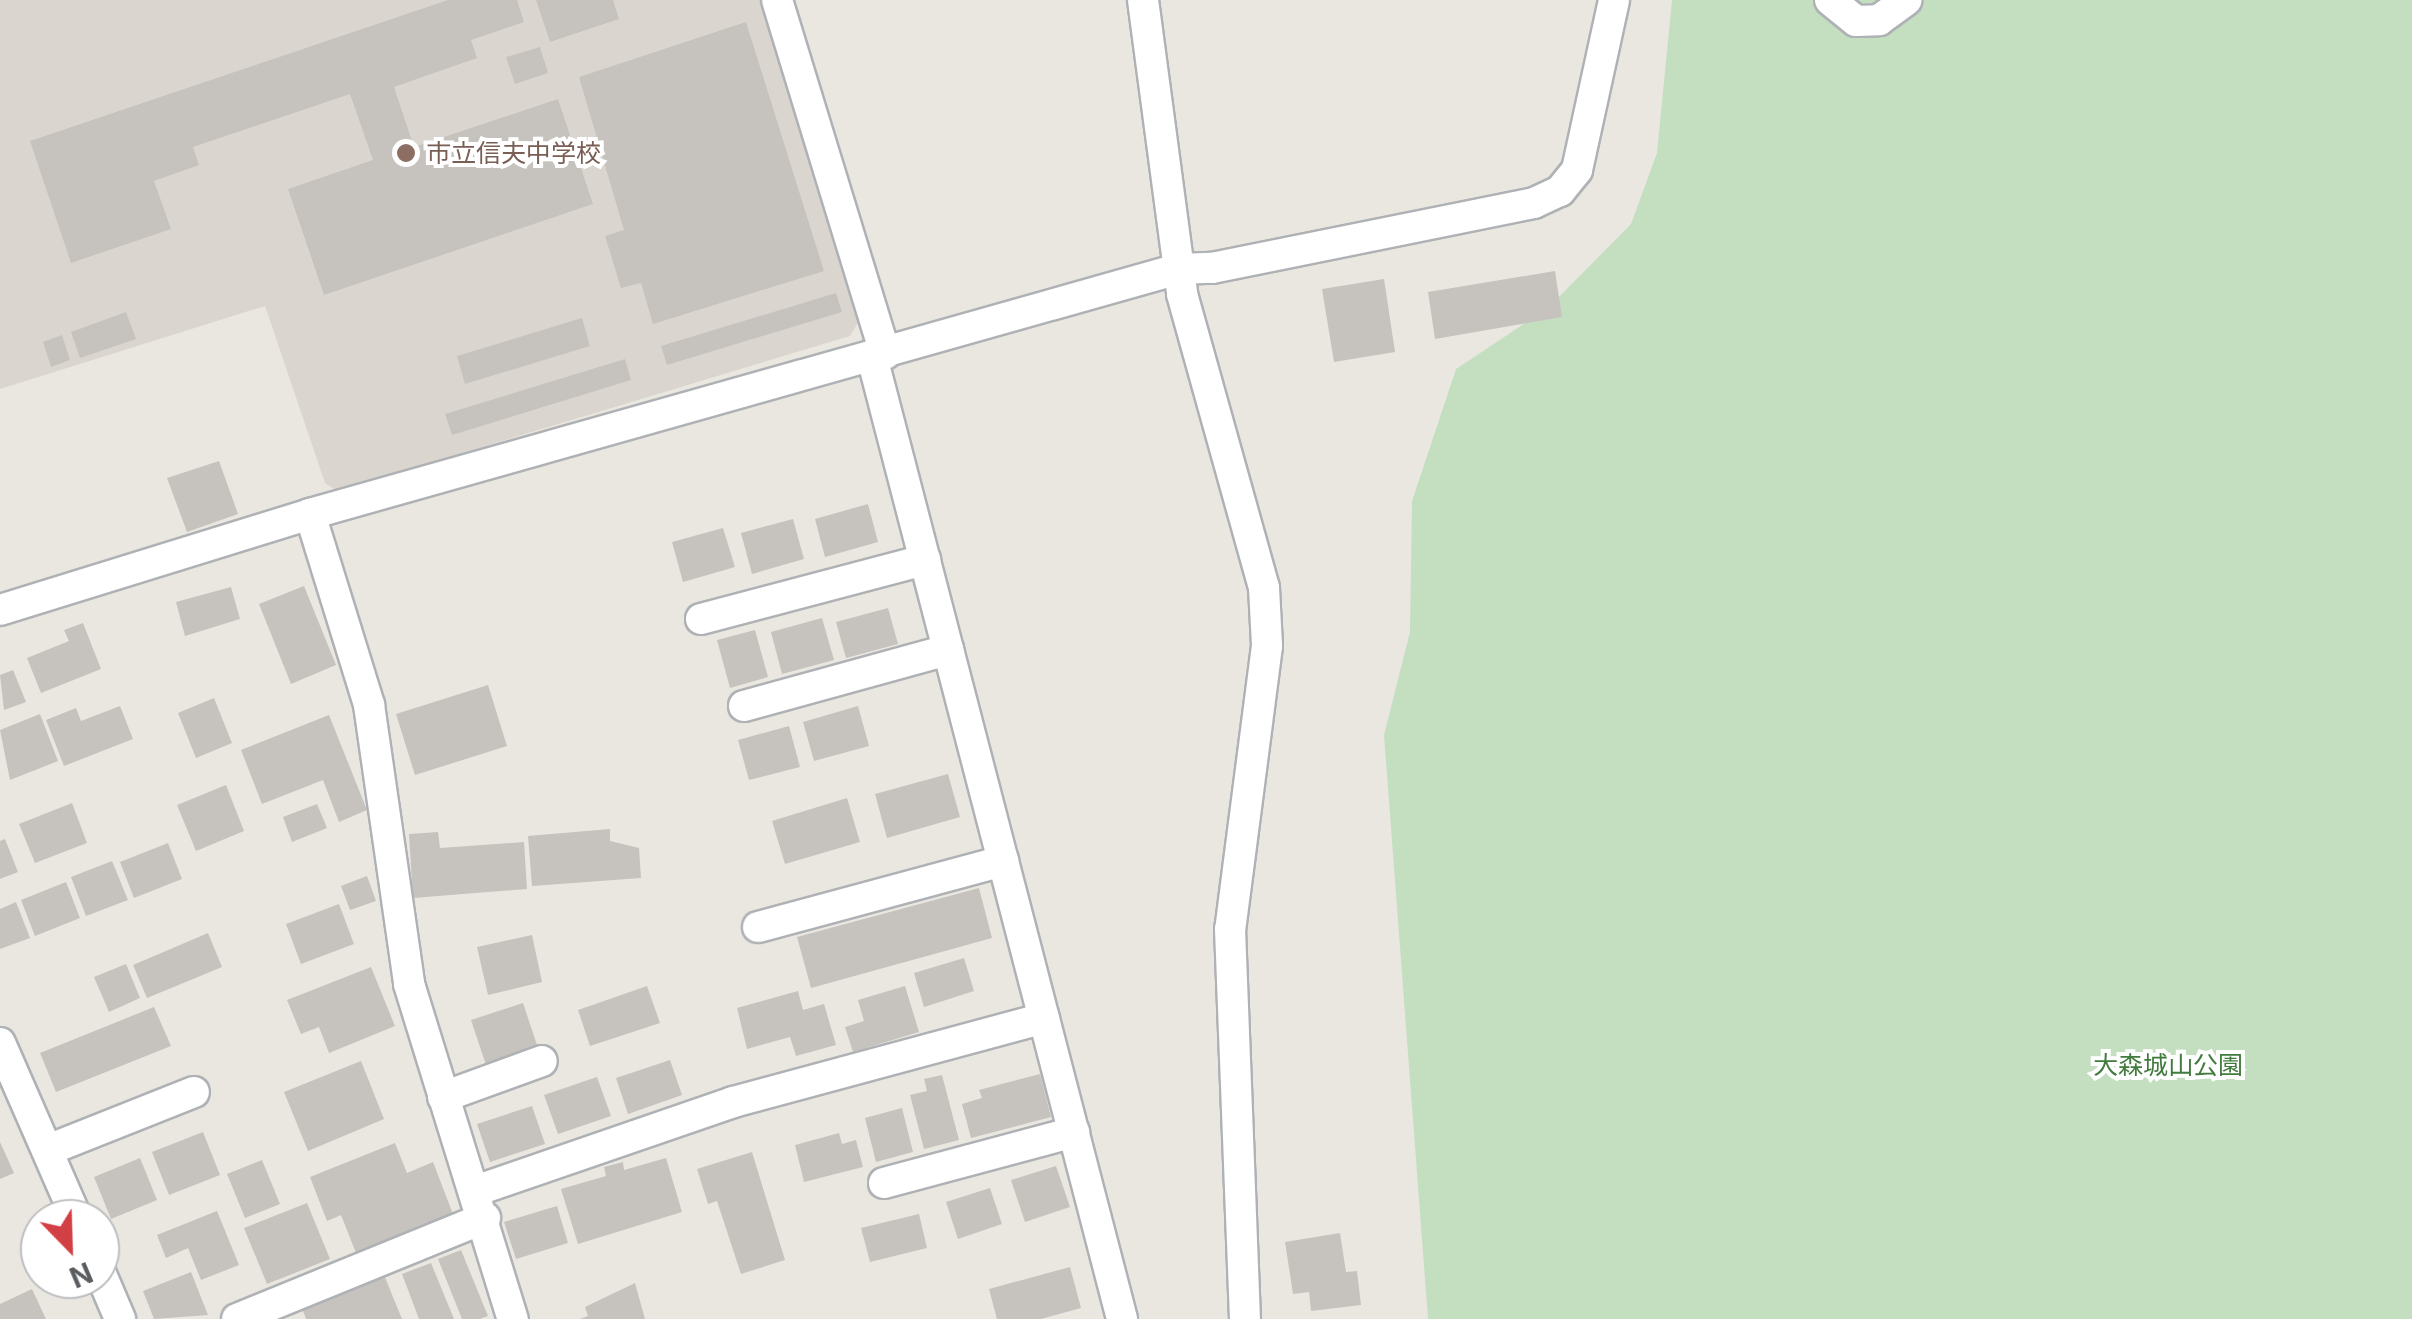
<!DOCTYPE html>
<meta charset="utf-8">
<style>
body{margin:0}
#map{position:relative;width:2412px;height:1319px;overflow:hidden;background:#eae7e1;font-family:Inter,"Noto Sans JP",sans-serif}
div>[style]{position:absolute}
.education>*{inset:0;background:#dad6cf}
.green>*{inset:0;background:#c4dfc0}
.building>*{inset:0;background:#c6c2be}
.roads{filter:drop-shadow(2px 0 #afb2b5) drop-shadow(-2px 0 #afb2b5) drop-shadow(0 2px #afb2b5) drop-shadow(0 -2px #afb2b5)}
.minor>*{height:30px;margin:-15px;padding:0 15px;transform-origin:15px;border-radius:15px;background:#fff}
.dots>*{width:28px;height:28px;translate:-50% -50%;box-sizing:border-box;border:5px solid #fff;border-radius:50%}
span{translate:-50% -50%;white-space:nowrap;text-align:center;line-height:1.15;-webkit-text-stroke:8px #fff;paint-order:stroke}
.education-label{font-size:25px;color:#785e54}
.left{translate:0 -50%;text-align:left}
.park-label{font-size:25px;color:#417b3e}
.north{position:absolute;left:20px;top:1199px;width:100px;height:100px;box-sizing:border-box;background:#fff;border:2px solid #bdbebf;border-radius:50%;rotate:157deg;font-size:28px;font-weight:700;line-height:40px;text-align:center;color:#5a5d60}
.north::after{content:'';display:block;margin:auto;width:35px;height:45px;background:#d23f44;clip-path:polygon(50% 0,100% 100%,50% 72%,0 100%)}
</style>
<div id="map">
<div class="education">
<i style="clip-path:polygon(0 0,763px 0,862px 316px,850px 336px,337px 491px,325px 483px,265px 306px,0 389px)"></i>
</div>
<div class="green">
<i style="clip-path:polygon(1672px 0,2412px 0,2412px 1319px,1428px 1319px,1384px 735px,1410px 632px,1412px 501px,1456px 369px,1548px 308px,1631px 224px,1657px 153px)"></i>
</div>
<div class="building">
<i style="clip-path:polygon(448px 0,517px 0,524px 22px,471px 40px,477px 58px,394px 87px,414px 147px,558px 99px,593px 204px,324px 295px,288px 189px,373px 160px,350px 94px,193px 147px,199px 165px,154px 181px,171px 229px,71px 263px,30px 141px)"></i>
<i style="clip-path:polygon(536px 0,613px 0,619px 19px,550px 42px)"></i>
<i style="clip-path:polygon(746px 22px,824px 271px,653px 324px,641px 283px,621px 288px,605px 236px,624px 230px,579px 77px)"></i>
<i style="clip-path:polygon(540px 47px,548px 73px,515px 84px,506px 57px)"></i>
<i style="clip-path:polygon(1555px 271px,1562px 317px,1435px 339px,1428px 292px)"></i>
<i style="clip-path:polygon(1384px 279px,1395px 352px,1334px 362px,1322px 289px)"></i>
<i style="clip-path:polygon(836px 293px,842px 312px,667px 365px,661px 346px)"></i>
<i style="clip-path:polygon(126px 312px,136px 339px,80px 358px,71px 332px)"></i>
<i style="clip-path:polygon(582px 318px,590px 346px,465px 384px,457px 356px)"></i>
<i style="clip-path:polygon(62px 335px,70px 360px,51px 367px,43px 342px)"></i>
<i style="clip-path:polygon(625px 359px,631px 380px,452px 435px,445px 414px)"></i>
<i style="clip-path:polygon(219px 461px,238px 514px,187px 532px,167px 478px)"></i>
<i style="clip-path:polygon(868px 504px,878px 542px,825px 557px,815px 519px)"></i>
<i style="clip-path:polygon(793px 519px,804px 559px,752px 574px,741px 533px)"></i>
<i style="clip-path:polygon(723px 528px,735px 567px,683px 582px,672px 542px)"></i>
<i style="clip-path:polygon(304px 586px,336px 665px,291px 684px,259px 604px)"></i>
<i style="clip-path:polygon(231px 587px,240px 619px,185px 636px,176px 602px)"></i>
<i style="clip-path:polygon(888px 608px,898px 644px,846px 658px,836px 622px)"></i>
<i style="clip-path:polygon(822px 618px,834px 660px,782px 674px,771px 632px)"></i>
<i style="clip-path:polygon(83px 623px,101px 669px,41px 693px,27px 658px,69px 641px,64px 630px)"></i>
<i style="clip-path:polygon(755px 630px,768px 677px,730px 688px,717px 640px)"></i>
<i style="clip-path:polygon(13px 670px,26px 702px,4px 710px,0 675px)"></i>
<i style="clip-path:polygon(488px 685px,507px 746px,415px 775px,396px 714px)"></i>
<i style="clip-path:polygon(214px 698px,232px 743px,196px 758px,178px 713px)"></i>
<i style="clip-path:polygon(120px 706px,133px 739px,64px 766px,46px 720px,76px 708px,81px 721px)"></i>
<i style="clip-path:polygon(858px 706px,869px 746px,814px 761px,803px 722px)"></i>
<i style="clip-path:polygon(40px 714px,58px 761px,10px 780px,0 730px)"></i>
<i style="clip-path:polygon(329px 715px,367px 810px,339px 822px,323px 780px,262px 804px,241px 750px)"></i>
<i style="clip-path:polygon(789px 726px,800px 767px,749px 780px,738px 740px)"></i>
<i style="clip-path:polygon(948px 774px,960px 817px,887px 838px,875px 794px)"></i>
<i style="clip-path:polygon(226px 785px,244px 831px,196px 851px,177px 805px)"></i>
<i style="clip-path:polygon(847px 798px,860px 842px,785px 864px,772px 821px)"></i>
<i style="clip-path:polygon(72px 803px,87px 843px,35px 863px,19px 824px)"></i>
<i style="clip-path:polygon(317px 804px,327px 828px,292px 842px,283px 817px)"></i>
<i style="clip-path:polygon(610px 829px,610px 841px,639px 848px,641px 878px,532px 886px,528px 836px)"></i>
<i style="clip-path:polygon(438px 832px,440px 848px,524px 842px,527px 889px,413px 898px,409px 834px)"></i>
<i style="clip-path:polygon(5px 839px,18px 872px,0 879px,0 841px)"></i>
<i style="clip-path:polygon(168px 843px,182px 879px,134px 898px,120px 862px)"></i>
<i style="clip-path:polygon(112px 861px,128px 900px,86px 916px,71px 877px)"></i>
<i style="clip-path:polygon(367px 876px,376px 901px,350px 910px,341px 886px)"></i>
<i style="clip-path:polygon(66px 882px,80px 918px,35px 936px,21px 900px)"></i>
<i style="clip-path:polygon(979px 888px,992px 938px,811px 988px,797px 937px)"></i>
<i style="clip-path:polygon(16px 902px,30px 938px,0 949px,0 909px)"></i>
<i style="clip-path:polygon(339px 904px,354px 944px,301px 964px,286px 924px)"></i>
<i style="clip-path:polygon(208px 933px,222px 967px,147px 998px,133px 965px)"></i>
<i style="clip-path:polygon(532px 935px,542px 982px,488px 995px,477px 947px)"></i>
<i style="clip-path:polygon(964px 958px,974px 991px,924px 1007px,914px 973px)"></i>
<i style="clip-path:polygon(126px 964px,140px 998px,109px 1012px,94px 977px)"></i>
<i style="clip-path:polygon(371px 967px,395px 1026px,329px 1053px,319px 1027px,301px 1034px,287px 1000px)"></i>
<i style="clip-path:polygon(647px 986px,660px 1023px,590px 1046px,578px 1010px)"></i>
<i style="clip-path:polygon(905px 986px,919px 1032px,853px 1052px,845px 1027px,864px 1021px,858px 1000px)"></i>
<i style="clip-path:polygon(798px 991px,803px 1010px,824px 1004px,836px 1045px,796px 1056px,790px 1037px,747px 1049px,737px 1008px)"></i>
<i style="clip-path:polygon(523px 1003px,538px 1048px,486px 1065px,471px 1020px)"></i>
<i style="clip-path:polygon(154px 1007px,171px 1046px,56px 1092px,40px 1053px)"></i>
<i style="clip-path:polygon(670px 1060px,682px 1095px,628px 1114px,616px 1078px)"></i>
<i style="clip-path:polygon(361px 1061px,384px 1119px,308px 1151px,284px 1092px)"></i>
<i style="clip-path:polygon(1040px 1074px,1051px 1117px,971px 1138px,962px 1104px,982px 1098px,979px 1090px)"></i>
<i style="clip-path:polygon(942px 1075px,959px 1140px,924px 1149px,910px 1095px,927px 1091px,924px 1079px)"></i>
<i style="clip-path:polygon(597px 1077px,611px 1116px,558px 1134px,544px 1095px)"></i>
<i style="clip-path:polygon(532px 1106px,545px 1144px,490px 1162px,477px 1124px)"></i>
<i style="clip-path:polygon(902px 1108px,913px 1152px,876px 1162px,865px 1118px)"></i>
<i style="clip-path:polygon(203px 1132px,220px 1175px,169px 1195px,152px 1152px)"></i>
<i style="clip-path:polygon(839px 1133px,842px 1144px,856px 1140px,863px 1167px,804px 1182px,795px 1145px)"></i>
<i style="clip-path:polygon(0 1142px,14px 1173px,0 1179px)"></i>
<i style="clip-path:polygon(395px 1143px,407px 1173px,433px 1162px,453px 1214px,356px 1253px,341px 1215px,327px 1221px,310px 1177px)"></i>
<i style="clip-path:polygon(752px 1152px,785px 1260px,741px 1274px,717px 1201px,708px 1204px,697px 1169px)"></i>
<i style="clip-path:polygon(140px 1158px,157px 1200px,111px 1219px,94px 1177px)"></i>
<i style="clip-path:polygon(666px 1158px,682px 1212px,578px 1244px,561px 1189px,606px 1176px,604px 1167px,623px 1162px,624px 1170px)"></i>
<i style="clip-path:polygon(262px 1160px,280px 1204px,245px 1218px,227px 1174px)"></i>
<i style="clip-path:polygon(1056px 1166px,1070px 1207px,1025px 1222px,1011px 1180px)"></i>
<i style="clip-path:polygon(990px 1188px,1002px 1224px,958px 1239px,946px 1202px)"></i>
<i style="clip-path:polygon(307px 1203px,330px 1259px,267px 1284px,244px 1228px)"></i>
<i style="clip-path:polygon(557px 1206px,568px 1243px,516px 1259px,504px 1222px)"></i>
<i style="clip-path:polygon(217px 1211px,239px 1265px,201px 1280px,188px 1248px,166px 1258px,157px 1235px)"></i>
<i style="clip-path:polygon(919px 1214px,927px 1248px,870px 1262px,861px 1228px)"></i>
<i style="clip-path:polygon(1340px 1233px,1346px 1272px,1357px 1271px,1361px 1305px,1311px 1311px,1309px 1292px,1293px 1294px,1285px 1242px)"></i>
<i style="clip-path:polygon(461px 1250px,488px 1316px,480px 1319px,462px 1319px,438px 1259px)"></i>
<i style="clip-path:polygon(431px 1263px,454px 1319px,419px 1319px,402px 1274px)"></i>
<i style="clip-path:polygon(1070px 1267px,1081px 1308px,1041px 1319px,997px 1319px,989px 1289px)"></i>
<i style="clip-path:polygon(191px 1272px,208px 1315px,154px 1319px,143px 1291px)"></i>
<i style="clip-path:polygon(384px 1275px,402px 1319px,306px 1319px,302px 1308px)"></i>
<i style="clip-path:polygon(635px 1283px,645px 1319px,580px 1319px,588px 1316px,585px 1307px)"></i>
<i style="clip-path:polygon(32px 1289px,46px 1319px,0 1319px,0 1304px)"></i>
</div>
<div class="roads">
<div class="minor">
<i style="left:777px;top:0;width:370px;rotate:73deg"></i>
<i style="left:1143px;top:0;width:297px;rotate:82.4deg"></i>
<i style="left:1182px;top:294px;width:305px;rotate:74.4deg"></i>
<i style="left:1264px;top:588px;width:58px;rotate:87deg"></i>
<i style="left:1267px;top:646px;width:285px;rotate:97.4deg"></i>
<i style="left:1230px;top:929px;width:390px;rotate:87.8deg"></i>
<i style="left:1830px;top:0;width:33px;rotate:39deg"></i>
<i style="left:1856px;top:21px;width:23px;rotate:-2deg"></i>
<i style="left:1879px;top:20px;width:34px;rotate:-36deg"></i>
<i style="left:872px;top:357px;width:994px;rotate:75.43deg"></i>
<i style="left:310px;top:514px;width:200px;rotate:72.8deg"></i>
<i style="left:369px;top:705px;width:282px;rotate:81.8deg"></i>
<i style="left:409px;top:984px;width:351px;rotate:72.8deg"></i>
<i style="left:0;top:610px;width:325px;rotate:-17.2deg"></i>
<i style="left:310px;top:514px;width:902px;rotate:-15.76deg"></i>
<i style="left:1178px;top:269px;width:34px;rotate:-2deg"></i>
<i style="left:1212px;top:268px;width:328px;rotate:-11.4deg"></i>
<i style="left:1534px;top:203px;width:29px;rotate:-25deg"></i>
<i style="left:1560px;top:191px;width:27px;rotate:-51deg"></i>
<i style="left:1577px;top:170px;width:174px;rotate:-77.7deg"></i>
<i style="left:701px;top:619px;width:232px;rotate:-14.8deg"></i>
<i style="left:744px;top:706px;width:212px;rotate:-15.4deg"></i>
<i style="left:758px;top:927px;width:254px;rotate:-15.1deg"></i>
<i style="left:0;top:1043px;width:192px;rotate:66.4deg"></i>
<i style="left:443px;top:1097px;width:105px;rotate:-20deg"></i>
<i style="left:48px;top:1150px;width:157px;rotate:-21.7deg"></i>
<i style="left:884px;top:1183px;width:197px;rotate:-15deg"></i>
<i style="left:475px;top:1191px;width:273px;rotate:-19deg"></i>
<i style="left:733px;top:1102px;width:322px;rotate:-15.1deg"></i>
<i style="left:100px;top:1272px;width:51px;rotate:66.9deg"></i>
<i style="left:237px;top:1319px;width:268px;rotate:-22.2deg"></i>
</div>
</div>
<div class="dots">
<i style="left:406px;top:153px;background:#8d6e63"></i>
</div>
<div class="education-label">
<span class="left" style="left:426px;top:153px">市立信夫中学校</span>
</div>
<div class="park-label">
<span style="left:2168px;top:1065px">大森城山公園</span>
</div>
<div class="north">N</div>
</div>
